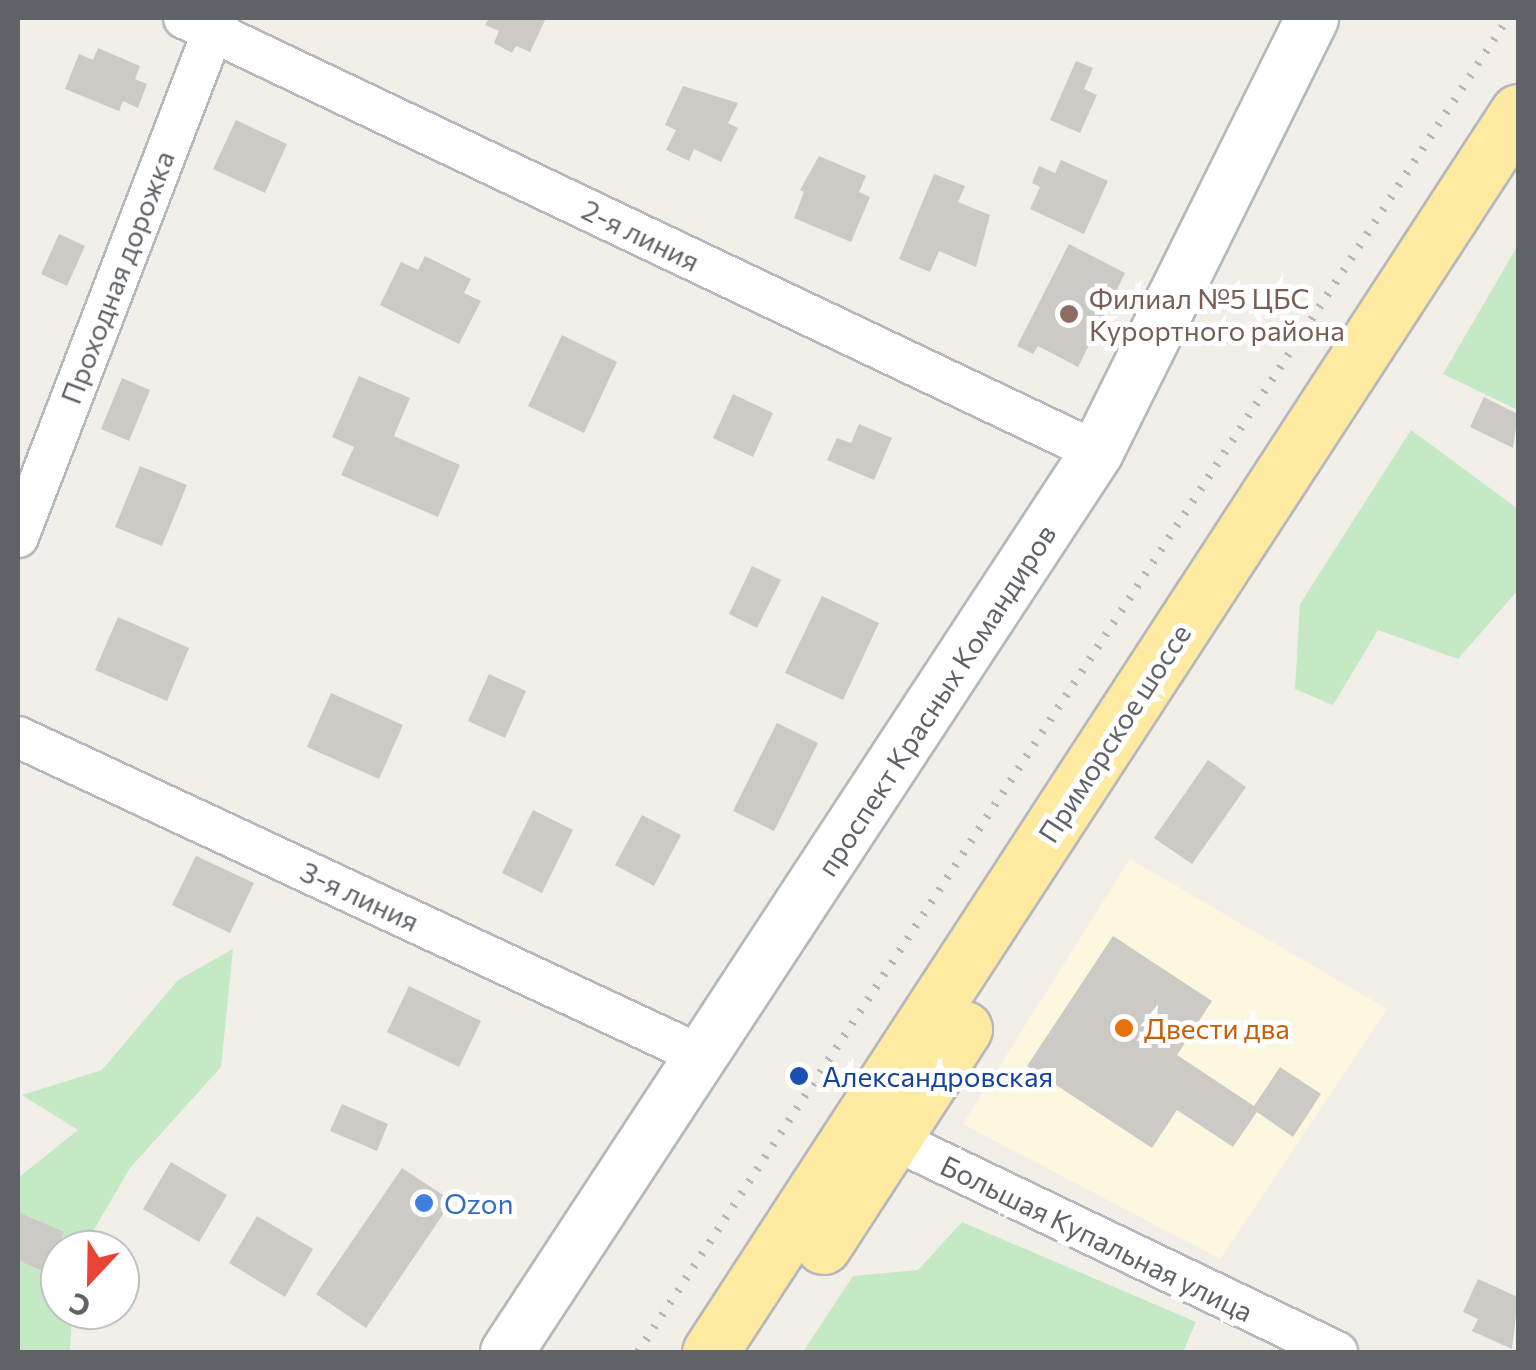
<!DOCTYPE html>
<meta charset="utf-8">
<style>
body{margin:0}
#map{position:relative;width:1536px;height:1370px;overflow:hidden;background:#f1efe8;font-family:Commissioner,sans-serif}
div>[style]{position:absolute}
.commercial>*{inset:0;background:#fef7e0}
.green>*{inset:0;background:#c5e8c5}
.building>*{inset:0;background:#cccac5}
.roads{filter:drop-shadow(2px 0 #b5b8bc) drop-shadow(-2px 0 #b5b8bc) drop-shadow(0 2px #b5b8bc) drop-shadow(0 -2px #b5b8bc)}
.minor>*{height:40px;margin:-20px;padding:0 20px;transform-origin:20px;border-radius:20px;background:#fff}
.tertiary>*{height:52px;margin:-26px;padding:0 26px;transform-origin:26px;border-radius:26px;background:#fff}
.trunk>*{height:55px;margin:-27.5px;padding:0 27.5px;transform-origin:27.5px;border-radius:27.5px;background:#feeaa1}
.rail>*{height:8px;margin-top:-4px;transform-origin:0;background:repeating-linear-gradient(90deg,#b6b7b8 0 2.5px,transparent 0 14.5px)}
.dots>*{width:28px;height:28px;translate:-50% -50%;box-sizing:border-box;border:5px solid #fff;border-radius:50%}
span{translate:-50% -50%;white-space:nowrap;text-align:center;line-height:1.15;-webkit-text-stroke:10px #fff;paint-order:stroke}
.street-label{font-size:28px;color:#5f6368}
.education-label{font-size:28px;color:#785e54}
.left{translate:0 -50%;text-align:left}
.food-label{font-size:28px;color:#c56008}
.transit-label{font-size:28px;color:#164399}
.shop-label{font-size:28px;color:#366cbe}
.frame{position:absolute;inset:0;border:20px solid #5f6368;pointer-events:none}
.north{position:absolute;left:40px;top:1230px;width:100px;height:100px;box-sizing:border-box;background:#fff;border:2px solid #bfc1c3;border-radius:50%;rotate:202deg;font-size:28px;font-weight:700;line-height:40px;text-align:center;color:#5f6368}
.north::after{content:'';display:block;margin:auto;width:35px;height:45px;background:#ea4335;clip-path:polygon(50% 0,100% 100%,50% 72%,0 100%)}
</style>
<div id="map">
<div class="commercial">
<i style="clip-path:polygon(1130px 859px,1387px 1009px,1220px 1259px,963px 1124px)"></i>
</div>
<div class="green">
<i style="clip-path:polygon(1518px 245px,1518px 410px,1443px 374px)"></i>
<i style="clip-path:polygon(1411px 430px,1518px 509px,1518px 590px,1458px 659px,1378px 630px,1333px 705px,1295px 689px,1300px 604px)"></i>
<i style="clip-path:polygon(233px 949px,221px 1067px,130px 1168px,82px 1250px,60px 1250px,60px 1310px,72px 1310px,70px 1352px,18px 1352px,18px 1178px,78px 1130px,22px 1095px,102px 1070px,178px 980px)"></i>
<i style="clip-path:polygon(962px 1222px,1196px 1322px,1183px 1352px,803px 1352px,853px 1276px,918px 1270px)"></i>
</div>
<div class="building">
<i style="clip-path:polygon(489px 18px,546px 18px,530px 52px,516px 46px,512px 53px,494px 43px,499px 31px,485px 25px)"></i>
<i style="clip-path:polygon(98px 48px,140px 66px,135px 79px,147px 84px,138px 108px,123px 101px,119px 111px,65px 89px,79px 54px,93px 60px)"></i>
<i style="clip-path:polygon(1076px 61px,1093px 68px,1084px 89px,1097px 95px,1080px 133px,1050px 120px)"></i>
<i style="clip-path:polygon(683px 86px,738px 103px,728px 123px,738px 128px,721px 162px,694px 149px,689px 161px,666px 150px,676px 130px,665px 125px)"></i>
<i style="clip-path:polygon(236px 120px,287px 144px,265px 193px,213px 169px)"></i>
<i style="clip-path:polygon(819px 156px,866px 176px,859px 192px,870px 197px,851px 242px,794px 218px,804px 192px,800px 190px)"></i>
<i style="clip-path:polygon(1061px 160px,1108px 181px,1084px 234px,1030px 209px,1040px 187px,1032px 183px,1039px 166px,1055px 173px)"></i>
<i style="clip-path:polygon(934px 174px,965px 186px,958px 202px,990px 215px,976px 267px,939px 251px,930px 272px,899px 259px)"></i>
<i style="clip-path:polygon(59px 234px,85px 246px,67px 286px,41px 274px)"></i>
<i style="clip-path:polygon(1069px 244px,1125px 273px,1078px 367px,1038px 346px,1033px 354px,1017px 346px)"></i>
<i style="clip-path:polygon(425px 256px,471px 279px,464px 293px,481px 301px,459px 344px,380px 305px,401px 262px,418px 270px)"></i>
<i style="clip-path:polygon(562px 335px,617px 362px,584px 433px,528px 406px)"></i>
<i style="clip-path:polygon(359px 376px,410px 398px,394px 436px,460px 465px,438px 517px,341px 475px,354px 447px,332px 437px)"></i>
<i style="clip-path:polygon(122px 378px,150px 390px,129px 441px,101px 429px)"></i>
<i style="clip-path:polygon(733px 394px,773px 413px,753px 457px,713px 438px)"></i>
<i style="clip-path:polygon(1484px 397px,1518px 414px,1513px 448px,1470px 427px)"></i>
<i style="clip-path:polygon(859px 424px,892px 438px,874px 480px,827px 460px,837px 438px,851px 443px)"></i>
<i style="clip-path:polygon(140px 466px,187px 485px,162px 546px,115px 527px)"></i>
<i style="clip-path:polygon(752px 566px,781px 580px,757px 628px,729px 614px)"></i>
<i style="clip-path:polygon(822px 596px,879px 623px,843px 700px,785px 673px)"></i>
<i style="clip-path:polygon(118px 617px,189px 648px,167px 701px,95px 670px)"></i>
<i style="clip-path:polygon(489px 674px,526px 691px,505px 738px,468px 721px)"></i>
<i style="clip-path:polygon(331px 693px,403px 725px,379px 779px,307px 747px)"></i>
<i style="clip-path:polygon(777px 723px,818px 743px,774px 831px,733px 811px)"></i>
<i style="clip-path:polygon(1208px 760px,1246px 787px,1192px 864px,1154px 838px)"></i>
<i style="clip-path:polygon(533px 810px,573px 830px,542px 893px,502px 873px)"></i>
<i style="clip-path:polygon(642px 815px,681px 835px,654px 886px,615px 865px)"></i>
<i style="clip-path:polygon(196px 856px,254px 883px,230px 933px,172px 905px)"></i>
<i style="clip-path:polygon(1113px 936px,1212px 1001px,1177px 1055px,1254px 1106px,1280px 1067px,1321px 1094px,1293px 1137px,1257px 1112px,1233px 1147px,1177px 1110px,1152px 1148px,1027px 1066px)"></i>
<i style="clip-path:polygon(409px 986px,481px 1021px,459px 1067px,387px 1032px)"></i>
<i style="clip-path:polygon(342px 1104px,388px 1124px,377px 1151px,330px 1131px)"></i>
<i style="clip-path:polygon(171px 1162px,227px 1195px,199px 1242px,143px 1209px)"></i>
<i style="clip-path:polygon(402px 1168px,452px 1201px,366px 1328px,316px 1294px)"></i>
<i style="clip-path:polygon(18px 1212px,64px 1232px,47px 1273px,18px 1260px)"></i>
<i style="clip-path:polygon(257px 1216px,313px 1249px,285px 1297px,229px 1263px)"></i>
<i style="clip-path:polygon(1478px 1279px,1518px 1297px,1512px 1349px,1472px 1331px,1478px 1319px,1463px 1312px)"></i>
</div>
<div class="roads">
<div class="minor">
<i style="left:184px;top:18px;width:1011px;rotate:25.42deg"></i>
<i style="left:18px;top:537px;width:556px;rotate:-68.93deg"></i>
<i style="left:18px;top:737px;width:755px;rotate:25deg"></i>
<i style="left:870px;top:1128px;width:518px;rotate:25.63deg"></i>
</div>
<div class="tertiary">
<i style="left:507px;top:1352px;width:1076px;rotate:-56.75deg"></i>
<i style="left:1097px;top:452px;width:484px;rotate:-63.6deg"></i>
</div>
<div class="trunk">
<i style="left:823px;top:1246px;width:259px;rotate:-57deg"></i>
<i style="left:710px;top:1352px;width:1480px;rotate:-56.91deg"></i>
</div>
</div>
<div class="rail">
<i style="left:638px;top:1352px;width:1593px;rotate:-56.89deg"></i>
</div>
<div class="dots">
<i style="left:1069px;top:314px;background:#8d6e63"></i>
<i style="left:1124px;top:1028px;background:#e8710a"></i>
<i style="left:799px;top:1076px;background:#1a4fb4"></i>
<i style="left:424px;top:1203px;background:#3f7fe0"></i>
</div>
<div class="street-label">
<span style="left:641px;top:235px;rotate:26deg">2-я линия</span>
<span style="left:117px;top:277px;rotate:-69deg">Проходная дорожка</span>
<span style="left:936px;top:700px;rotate:-57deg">проспект Красных Командиров</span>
<span style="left:1114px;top:733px;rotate:-57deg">Приморское шоссе</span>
<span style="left:360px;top:896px;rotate:25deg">3-я линия</span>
<span style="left:1097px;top:1238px;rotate:26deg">Большая Купальная улица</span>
</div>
<div class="education-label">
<span class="left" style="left:1089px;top:314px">Филиал №5 ЦБС<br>Курортного района</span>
</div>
<div class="food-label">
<span class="left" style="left:1144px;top:1028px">Двести два</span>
</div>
<div class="transit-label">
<span class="left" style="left:822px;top:1076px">Александровская</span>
</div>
<div class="shop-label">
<span class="left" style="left:444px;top:1203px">Ozon</span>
</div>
<div class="frame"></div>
<div class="north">С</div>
</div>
